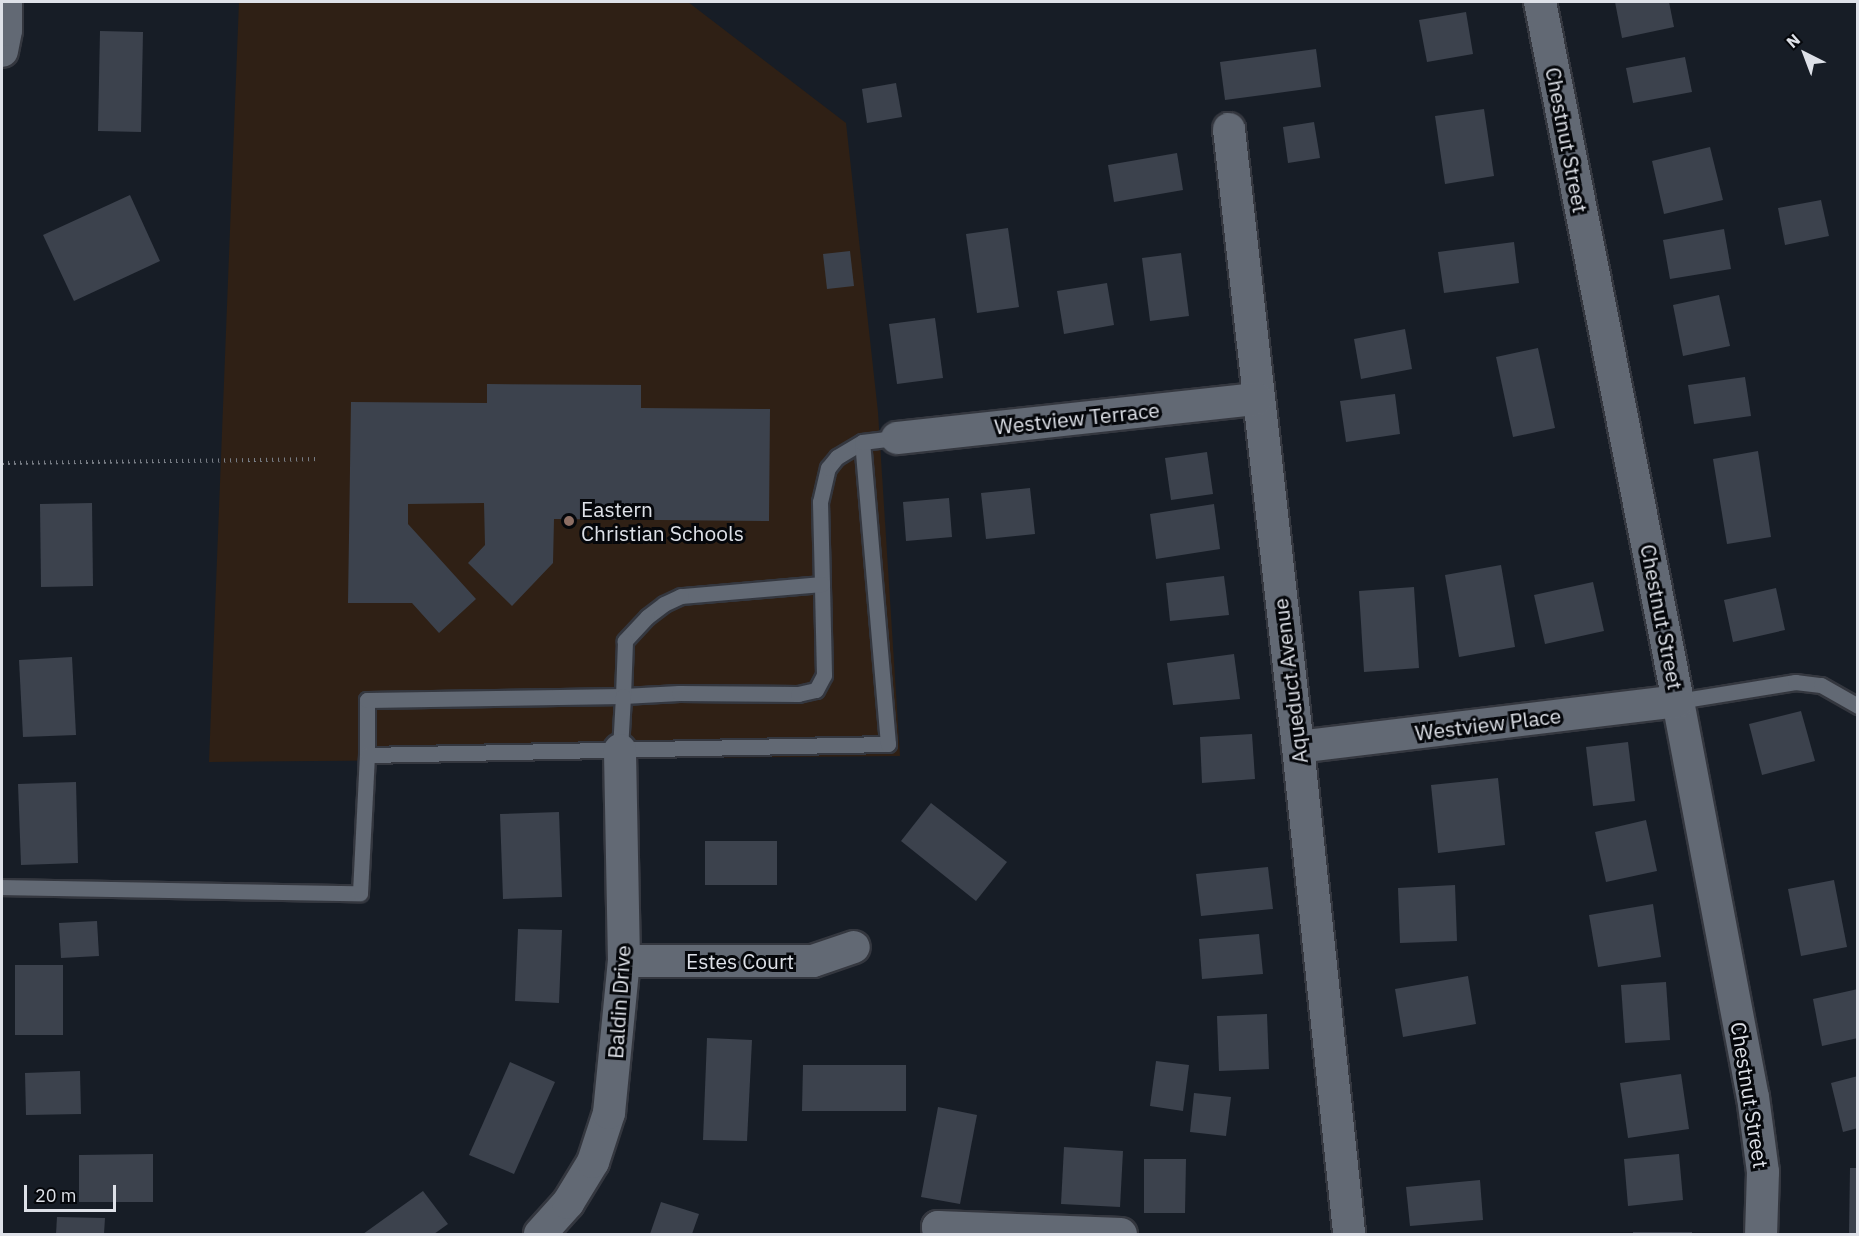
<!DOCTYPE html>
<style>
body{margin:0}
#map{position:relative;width:1859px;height:1236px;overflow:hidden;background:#171d26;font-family:"IBM Plex Sans",sans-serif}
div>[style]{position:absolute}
.education>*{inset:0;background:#2f2015}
.building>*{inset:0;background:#3c424d}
.path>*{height:4px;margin-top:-2px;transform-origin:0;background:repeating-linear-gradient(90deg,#787d85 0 1.5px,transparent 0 6px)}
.roads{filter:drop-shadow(2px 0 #34373f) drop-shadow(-2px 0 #34373f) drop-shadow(0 2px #34373f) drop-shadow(0 -2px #34373f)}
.service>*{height:15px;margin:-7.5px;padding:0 7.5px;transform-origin:7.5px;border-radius:7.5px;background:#626974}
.minor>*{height:32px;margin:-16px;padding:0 16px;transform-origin:16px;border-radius:16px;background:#626974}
.dots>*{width:16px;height:16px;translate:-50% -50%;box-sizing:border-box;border:3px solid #05070b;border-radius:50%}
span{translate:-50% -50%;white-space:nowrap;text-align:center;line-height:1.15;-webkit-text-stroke:6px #05070b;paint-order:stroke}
.street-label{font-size:21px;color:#dee1e8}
.poi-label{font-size:21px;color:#dee1e8}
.left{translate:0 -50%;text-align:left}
.frame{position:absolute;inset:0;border:3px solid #dee1e8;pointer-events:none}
.north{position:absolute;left:1775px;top:24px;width:60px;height:60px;-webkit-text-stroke:4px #05070b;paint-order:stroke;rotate:318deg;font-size:16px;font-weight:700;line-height:24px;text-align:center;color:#dee1e8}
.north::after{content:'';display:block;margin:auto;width:21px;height:27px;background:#dee1e8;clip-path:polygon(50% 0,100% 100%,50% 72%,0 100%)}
.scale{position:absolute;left:24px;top:1185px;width:92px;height:27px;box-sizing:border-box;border:3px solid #dee1e8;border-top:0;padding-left:8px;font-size:18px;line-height:21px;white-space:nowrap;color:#dee1e8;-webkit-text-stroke:4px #05070b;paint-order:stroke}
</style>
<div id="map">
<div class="education">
<i style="clip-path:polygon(239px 2px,688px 2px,846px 123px,878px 412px,900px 756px,209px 762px)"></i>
</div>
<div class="building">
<i style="clip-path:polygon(1615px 2px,1669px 2px,1674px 27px,1622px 38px)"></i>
<i style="clip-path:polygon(1466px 12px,1473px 54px,1427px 62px,1419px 20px)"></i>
<i style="clip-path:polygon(100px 31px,143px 32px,141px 132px,98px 131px)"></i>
<i style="clip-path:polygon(1316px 49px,1321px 87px,1225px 100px,1220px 62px)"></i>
<i style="clip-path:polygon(1685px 57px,1692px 92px,1633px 103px,1626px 68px)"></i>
<i style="clip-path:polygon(896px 83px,902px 117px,867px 123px,862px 89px)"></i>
<i style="clip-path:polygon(1484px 109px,1494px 176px,1445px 184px,1435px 116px)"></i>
<i style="clip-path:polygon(1314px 122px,1320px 158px,1288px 163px,1283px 127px)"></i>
<i style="clip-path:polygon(1710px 147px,1723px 200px,1664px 214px,1652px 161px)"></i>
<i style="clip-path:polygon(1177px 153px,1183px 190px,1114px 202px,1108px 165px)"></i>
<i style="clip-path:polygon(130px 195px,160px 261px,74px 301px,43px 235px)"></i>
<i style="clip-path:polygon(1821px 200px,1829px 236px,1785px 245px,1778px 208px)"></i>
<i style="clip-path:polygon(1008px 228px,1019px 307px,977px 313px,966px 234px)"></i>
<i style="clip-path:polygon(1724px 229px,1731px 269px,1670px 279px,1663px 240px)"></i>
<i style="clip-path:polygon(1514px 242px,1519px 283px,1444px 293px,1438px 252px)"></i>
<i style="clip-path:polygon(850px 251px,854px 286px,827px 289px,823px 254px)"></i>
<i style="clip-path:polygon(1181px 253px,1189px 316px,1150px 321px,1142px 258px)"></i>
<i style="clip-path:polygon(1107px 283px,1114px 325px,1064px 334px,1057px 291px)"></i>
<i style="clip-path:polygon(1719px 295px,1730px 346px,1683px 356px,1673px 305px)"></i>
<i style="clip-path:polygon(935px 318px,943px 378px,897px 384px,889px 324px)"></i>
<i style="clip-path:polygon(1405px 329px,1412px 369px,1361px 379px,1354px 339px)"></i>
<i style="clip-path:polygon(1538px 348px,1555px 428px,1513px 437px,1496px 357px)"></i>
<i style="clip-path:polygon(1745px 377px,1751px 416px,1694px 424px,1688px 385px)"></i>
<i style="clip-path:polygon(487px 384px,641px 385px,641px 408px,770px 409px,769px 521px,554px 519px,553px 563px,512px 606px,468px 563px,485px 545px,484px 503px,408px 504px,408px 524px,476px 599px,439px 633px,412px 603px,348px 603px,351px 402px,487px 403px)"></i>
<i style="clip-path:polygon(1395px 394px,1400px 434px,1346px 442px,1340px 401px)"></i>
<i style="clip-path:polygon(1758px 451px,1771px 537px,1727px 544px,1713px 459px)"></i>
<i style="clip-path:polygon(1207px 452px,1213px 494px,1171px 500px,1165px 458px)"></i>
<i style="clip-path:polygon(1030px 488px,1035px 534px,986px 539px,981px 493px)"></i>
<i style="clip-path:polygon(949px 498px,952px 537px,906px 541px,903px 502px)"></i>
<i style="clip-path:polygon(92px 503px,93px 586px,41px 587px,40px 504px)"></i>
<i style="clip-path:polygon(1214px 504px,1220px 549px,1156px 559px,1150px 514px)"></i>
<i style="clip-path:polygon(1501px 565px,1515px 647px,1459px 657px,1445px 575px)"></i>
<i style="clip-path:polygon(1224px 576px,1229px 615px,1170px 621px,1166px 583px)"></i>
<i style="clip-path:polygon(1593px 582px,1604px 631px,1545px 644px,1534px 595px)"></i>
<i style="clip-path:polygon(1414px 587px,1419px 668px,1364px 672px,1359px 591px)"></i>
<i style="clip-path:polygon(1776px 588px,1785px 630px,1733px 642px,1724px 600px)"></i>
<i style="clip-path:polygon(1234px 654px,1240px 699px,1173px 705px,1167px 663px)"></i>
<i style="clip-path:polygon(72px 657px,76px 735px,23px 737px,19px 660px)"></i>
<i style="clip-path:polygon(1801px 711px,1815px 761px,1762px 775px,1749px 724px)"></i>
<i style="clip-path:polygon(1252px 734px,1255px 779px,1202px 783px,1200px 737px)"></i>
<i style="clip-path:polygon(1628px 742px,1635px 801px,1593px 806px,1586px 747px)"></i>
<i style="clip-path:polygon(1498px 778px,1505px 845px,1438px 853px,1431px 785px)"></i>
<i style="clip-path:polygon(76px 782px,78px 863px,21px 865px,18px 784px)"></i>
<i style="clip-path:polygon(931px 803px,1007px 862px,976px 901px,901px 841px)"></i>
<i style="clip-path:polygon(559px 812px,562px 897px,503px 899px,500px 814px)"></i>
<i style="clip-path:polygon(1646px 820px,1657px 871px,1606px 882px,1595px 832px)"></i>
<i style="clip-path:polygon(705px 841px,777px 841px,777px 885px,705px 885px)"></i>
<i style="clip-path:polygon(1268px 867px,1273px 909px,1201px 916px,1196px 874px)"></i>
<i style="clip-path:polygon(1834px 880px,1847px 947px,1801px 956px,1788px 889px)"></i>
<i style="clip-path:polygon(1455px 885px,1457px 941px,1400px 943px,1398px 888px)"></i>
<i style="clip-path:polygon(1653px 904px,1661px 957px,1598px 967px,1589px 915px)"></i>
<i style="clip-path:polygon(97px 921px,99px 956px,61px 958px,59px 923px)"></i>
<i style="clip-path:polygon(518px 929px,562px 930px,559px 1003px,515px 1001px)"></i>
<i style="clip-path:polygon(1259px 934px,1263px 974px,1202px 979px,1199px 939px)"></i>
<i style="clip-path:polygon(15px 965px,63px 965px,63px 1035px,15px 1035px)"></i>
<i style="clip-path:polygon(1468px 976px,1476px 1024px,1403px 1037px,1395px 989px)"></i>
<i style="clip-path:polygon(1666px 982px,1670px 1040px,1625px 1043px,1621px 985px)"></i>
<i style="clip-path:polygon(1858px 989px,1858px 1038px,1822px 1046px,1813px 999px)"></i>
<i style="clip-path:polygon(1267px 1014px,1269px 1069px,1219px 1071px,1217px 1016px)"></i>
<i style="clip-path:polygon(707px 1038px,752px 1040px,747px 1141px,703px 1140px)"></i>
<i style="clip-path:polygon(1156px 1061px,1189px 1065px,1183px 1111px,1150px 1106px)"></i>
<i style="clip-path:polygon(510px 1062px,555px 1082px,514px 1174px,469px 1155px)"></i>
<i style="clip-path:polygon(803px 1065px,906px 1065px,906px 1111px,802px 1111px)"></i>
<i style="clip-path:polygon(80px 1071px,81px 1114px,26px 1115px,25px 1073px)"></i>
<i style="clip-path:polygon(1681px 1074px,1689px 1129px,1628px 1138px,1620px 1083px)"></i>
<i style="clip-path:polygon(1858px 1076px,1858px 1128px,1843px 1132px,1831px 1083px)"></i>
<i style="clip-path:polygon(1194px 1093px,1231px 1097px,1226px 1136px,1190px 1132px)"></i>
<i style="clip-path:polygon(938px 1107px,977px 1115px,960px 1204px,921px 1197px)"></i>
<i style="clip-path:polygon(1064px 1147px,1123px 1151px,1120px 1207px,1061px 1204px)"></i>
<i style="clip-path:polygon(153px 1154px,153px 1202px,79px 1202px,79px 1155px)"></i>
<i style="clip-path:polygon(1679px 1154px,1683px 1200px,1628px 1206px,1624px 1159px)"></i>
<i style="clip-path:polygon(1144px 1159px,1186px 1159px,1185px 1213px,1144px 1213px)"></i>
<i style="clip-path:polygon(1850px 1168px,1858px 1168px,1858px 1234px,1849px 1234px)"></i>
<i style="clip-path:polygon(1480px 1180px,1483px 1220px,1410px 1226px,1406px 1187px)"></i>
<i style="clip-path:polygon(423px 1191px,448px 1224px,434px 1234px,363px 1234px)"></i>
<i style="clip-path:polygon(661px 1202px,699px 1214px,692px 1234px,650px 1234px)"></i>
<i style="clip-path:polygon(57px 1217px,105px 1218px,104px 1234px,56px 1234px)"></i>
<i style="clip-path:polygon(1633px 1232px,1692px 1232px,1692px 1234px,1633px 1234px)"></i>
</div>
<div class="path">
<i style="left:2px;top:463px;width:318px;rotate:-0.7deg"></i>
</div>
<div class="roads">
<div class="service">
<i style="left:822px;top:584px;width:82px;rotate:-91.4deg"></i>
<i style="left:820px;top:502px;width:35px;rotate:-77deg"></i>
<i style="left:828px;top:468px;width:14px;rotate:-51deg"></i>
<i style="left:837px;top:457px;width:29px;rotate:-31deg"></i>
<i style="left:1678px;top:701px;width:119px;rotate:-9.2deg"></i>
<i style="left:1795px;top:682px;width:26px;rotate:7deg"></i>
<i style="left:1821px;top:685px;width:43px;rotate:29.6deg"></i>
<i style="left:367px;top:755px;width:55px;rotate:-90deg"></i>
<i style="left:367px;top:700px;width:256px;rotate:-0.9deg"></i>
<i style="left:623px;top:696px;width:56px;rotate:-3.1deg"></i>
<i style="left:679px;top:693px;width:119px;rotate:0.5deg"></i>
<i style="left:798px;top:694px;width:18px;rotate:-13deg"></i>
<i style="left:816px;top:690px;width:17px;rotate:-62deg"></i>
<i style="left:824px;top:675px;width:91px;rotate:-91.3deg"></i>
<i style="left:822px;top:584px;width:142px;rotate:175.1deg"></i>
<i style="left:681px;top:596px;width:19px;rotate:155deg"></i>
<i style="left:664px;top:604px;width:21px;rotate:143deg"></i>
<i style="left:647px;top:617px;width:33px;rotate:133deg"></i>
<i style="left:625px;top:641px;width:55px;rotate:92.1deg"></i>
<i style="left:623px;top:696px;width:54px;rotate:93.2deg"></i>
<i style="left:2px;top:887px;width:358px;rotate:1deg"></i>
<i style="left:360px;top:893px;width:138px;rotate:-87.1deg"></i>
<i style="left:367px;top:755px;width:521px;rotate:-1.21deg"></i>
<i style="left:888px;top:744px;width:303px;rotate:-94.9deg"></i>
<i style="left:862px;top:442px;width:35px;rotate:-7deg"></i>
</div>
<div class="minor">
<i style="left:1540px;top:2px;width:712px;rotate:78.83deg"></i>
<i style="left:1678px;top:701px;width:403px;rotate:79.3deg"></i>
<i style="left:1753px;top:1097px;width:76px;rotate:82.4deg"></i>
<i style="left:1763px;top:1172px;width:62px;rotate:91.8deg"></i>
<i style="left:2px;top:51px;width:21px;rotate:-79deg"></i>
<i style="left:6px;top:30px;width:28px;rotate:-90deg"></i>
<i style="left:1229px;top:129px;width:622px;rotate:83.63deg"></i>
<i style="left:1298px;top:747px;width:490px;rotate:84deg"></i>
<i style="left:897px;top:438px;width:362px;rotate:-6.2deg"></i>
<i style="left:1298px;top:747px;width:383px;rotate:-6.9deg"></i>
<i style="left:624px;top:961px;width:189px"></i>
<i style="left:813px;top:961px;width:43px;rotate:-18.9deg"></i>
<i style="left:540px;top:1234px;width:42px;rotate:-47.9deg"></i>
<i style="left:568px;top:1203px;width:48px;rotate:-58.6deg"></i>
<i style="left:593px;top:1162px;width:52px;rotate:-71.9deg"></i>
<i style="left:609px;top:1113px;width:153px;rotate:-84.4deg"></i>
<i style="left:624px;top:961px;width:211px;rotate:-91.1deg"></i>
<i style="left:939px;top:1234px;width:7px;rotate:-98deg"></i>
<i style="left:938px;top:1227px;width:183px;rotate:2.2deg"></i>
</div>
</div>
<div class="dots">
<i style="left:569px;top:521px;background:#8d6e63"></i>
</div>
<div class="street-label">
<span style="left:1567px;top:140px;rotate:79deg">Chestnut Street</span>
<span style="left:1077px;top:418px;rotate:-6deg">Westview Terrace</span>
<span style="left:1662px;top:617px;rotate:79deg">Chestnut Street</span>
<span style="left:1290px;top:681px;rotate:-97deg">Aqueduct Avenue</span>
<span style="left:1488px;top:724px;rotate:-7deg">Westview Place</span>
<span style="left:740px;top:961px">Estes Court</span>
<span style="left:619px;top:1002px;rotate:-86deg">Baldin Drive</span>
<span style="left:1750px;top:1095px;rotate:81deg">Chestnut Street</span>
</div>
<div class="poi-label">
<span class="left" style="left:581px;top:521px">Eastern<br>Christian Schools</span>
</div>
<div class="frame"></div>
<div class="north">N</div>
<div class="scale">20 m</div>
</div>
